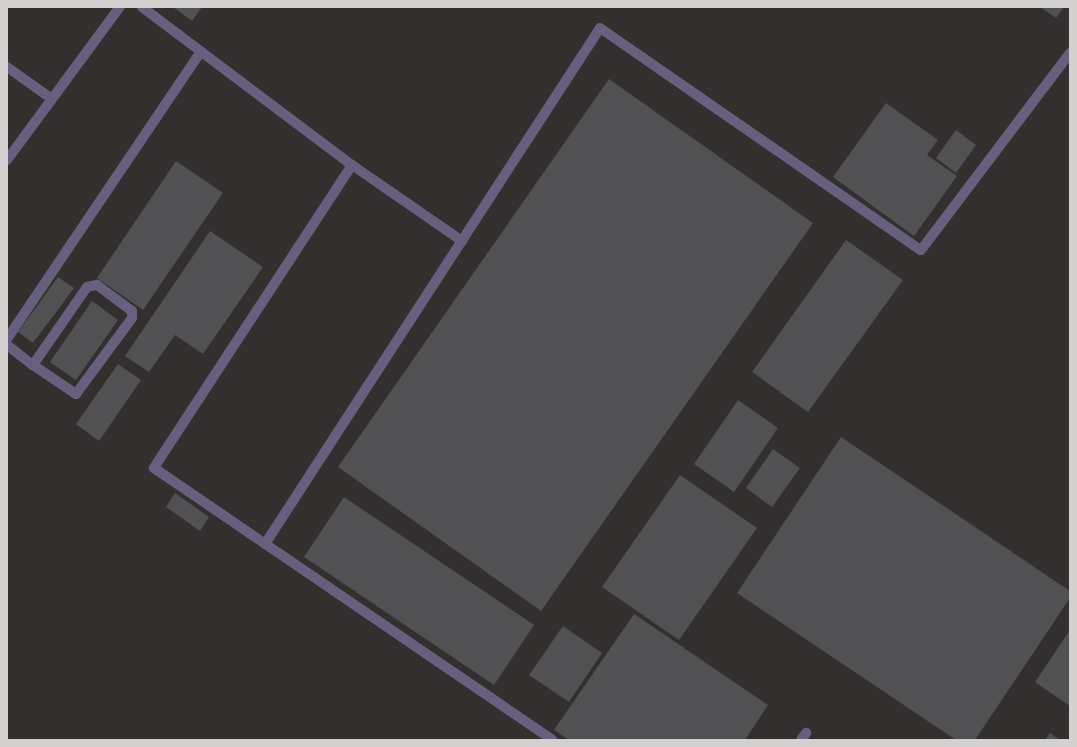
<!DOCTYPE html>
<style>
body{margin:0}
#map{position:relative;width:1077px;height:747px;overflow:hidden;background:#322f2e;font-family:"DejaVu Sans",sans-serif}
div>[style]{position:absolute}
.building>*{inset:0;background:#515052}
.service>*{height:10px;margin:-5px;padding:0 5px;transform-origin:5px;border-radius:5px;background:#66607e}
span{translate:-50% -50%;white-space:nowrap;text-align:center;line-height:1.15;-webkit-text-stroke:3px #282624;paint-order:stroke}
.frame{position:absolute;inset:0;border:8px solid #d2d1d0;pointer-events:none}
</style>
<div id="map">
<div class="building">
<i style="clip-path:polygon(173px 7px,202px 7px,192px 21px)"></i>
<i style="clip-path:polygon(1040px 7px,1064px 7px,1056px 18px)"></i>
<i style="clip-path:polygon(609px 79px,813px 223px,541px 611px,338px 467px)"></i>
<i style="clip-path:polygon(886px 103px,938px 140px,927px 155px,957px 176px,914px 236px,833px 177px)"></i>
<i style="clip-path:polygon(956px 130px,976px 145px,956px 173px,936px 158px)"></i>
<i style="clip-path:polygon(176px 161px,223px 193px,143px 310px,97px 278px)"></i>
<i style="clip-path:polygon(210px 231px,263px 267px,203px 354px,175px 335px,149px 372px,125px 356px)"></i>
<i style="clip-path:polygon(846px 240px,903px 280px,808px 412px,752px 372px)"></i>
<i style="clip-path:polygon(58px 277px,74px 288px,33px 343px,18px 332px)"></i>
<i style="clip-path:polygon(92px 301px,118px 320px,76px 380px,50px 362px)"></i>
<i style="clip-path:polygon(118px 364px,141px 380px,99px 441px,76px 424px)"></i>
<i style="clip-path:polygon(738px 400px,778px 428px,734px 492px,694px 464px)"></i>
<i style="clip-path:polygon(841px 437px,1070px 591px,1070px 598px,975px 740px,956px 740px,737px 593px)"></i>
<i style="clip-path:polygon(773px 449px,800px 468px,772px 507px,746px 488px)"></i>
<i style="clip-path:polygon(680px 475px,757px 528px,679px 640px,602px 587px)"></i>
<i style="clip-path:polygon(175px 493px,209px 517px,200px 531px,166px 507px)"></i>
<i style="clip-path:polygon(344px 497px,534px 625px,494px 685px,304px 557px)"></i>
<i style="clip-path:polygon(634px 614px,768px 705px,745px 740px,569px 740px,554px 730px)"></i>
<i style="clip-path:polygon(563px 626px,602px 653px,569px 702px,529px 675px)"></i>
<i style="clip-path:polygon(1070px 630px,1070px 706px,1035px 682px)"></i>
<i style="clip-path:polygon(1050px 733px,1060px 740px,1045px 740px)"></i>
</div>
<div class="service">
<i style="left:142px;top:7px;width:263px;rotate:37deg"></i>
<i style="left:352px;top:165px;width:134px;rotate:34.6deg"></i>
<i style="left:7px;top:67px;width:55px;rotate:35.4deg"></i>
<i style="left:7px;top:160px;width:190px;rotate:-53.6deg"></i>
<i style="left:352px;top:165px;width:362px;rotate:123.2deg"></i>
<i style="left:154px;top:468px;width:482px;rotate:34.3deg"></i>
<i style="left:7px;top:339px;width:347px;rotate:-56deg"></i>
<i style="left:7px;top:345px;width:33px;rotate:38deg"></i>
<i style="left:33px;top:365px;width:52px;rotate:34deg"></i>
<i style="left:76px;top:394px;width:94px;rotate:-53.6deg"></i>
<i style="left:132px;top:318px;width:7px;rotate:-90deg"></i>
<i style="left:132px;top:311px;width:44px;rotate:-143.4deg"></i>
<i style="left:97px;top:285px;width:10px;rotate:169deg"></i>
<i style="left:87px;top:287px;width:95px;rotate:124.7deg"></i>
<i style="left:265px;top:544px;width:615px;rotate:-57.01deg"></i>
<i style="left:600px;top:28px;width:390px;rotate:34.7deg"></i>
<i style="left:921px;top:250px;width:247px;rotate:-52.9deg"></i>
<i style="left:801px;top:740px;width:9px;rotate:-54deg"></i>
</div>
<div class="frame"></div>
</div>
